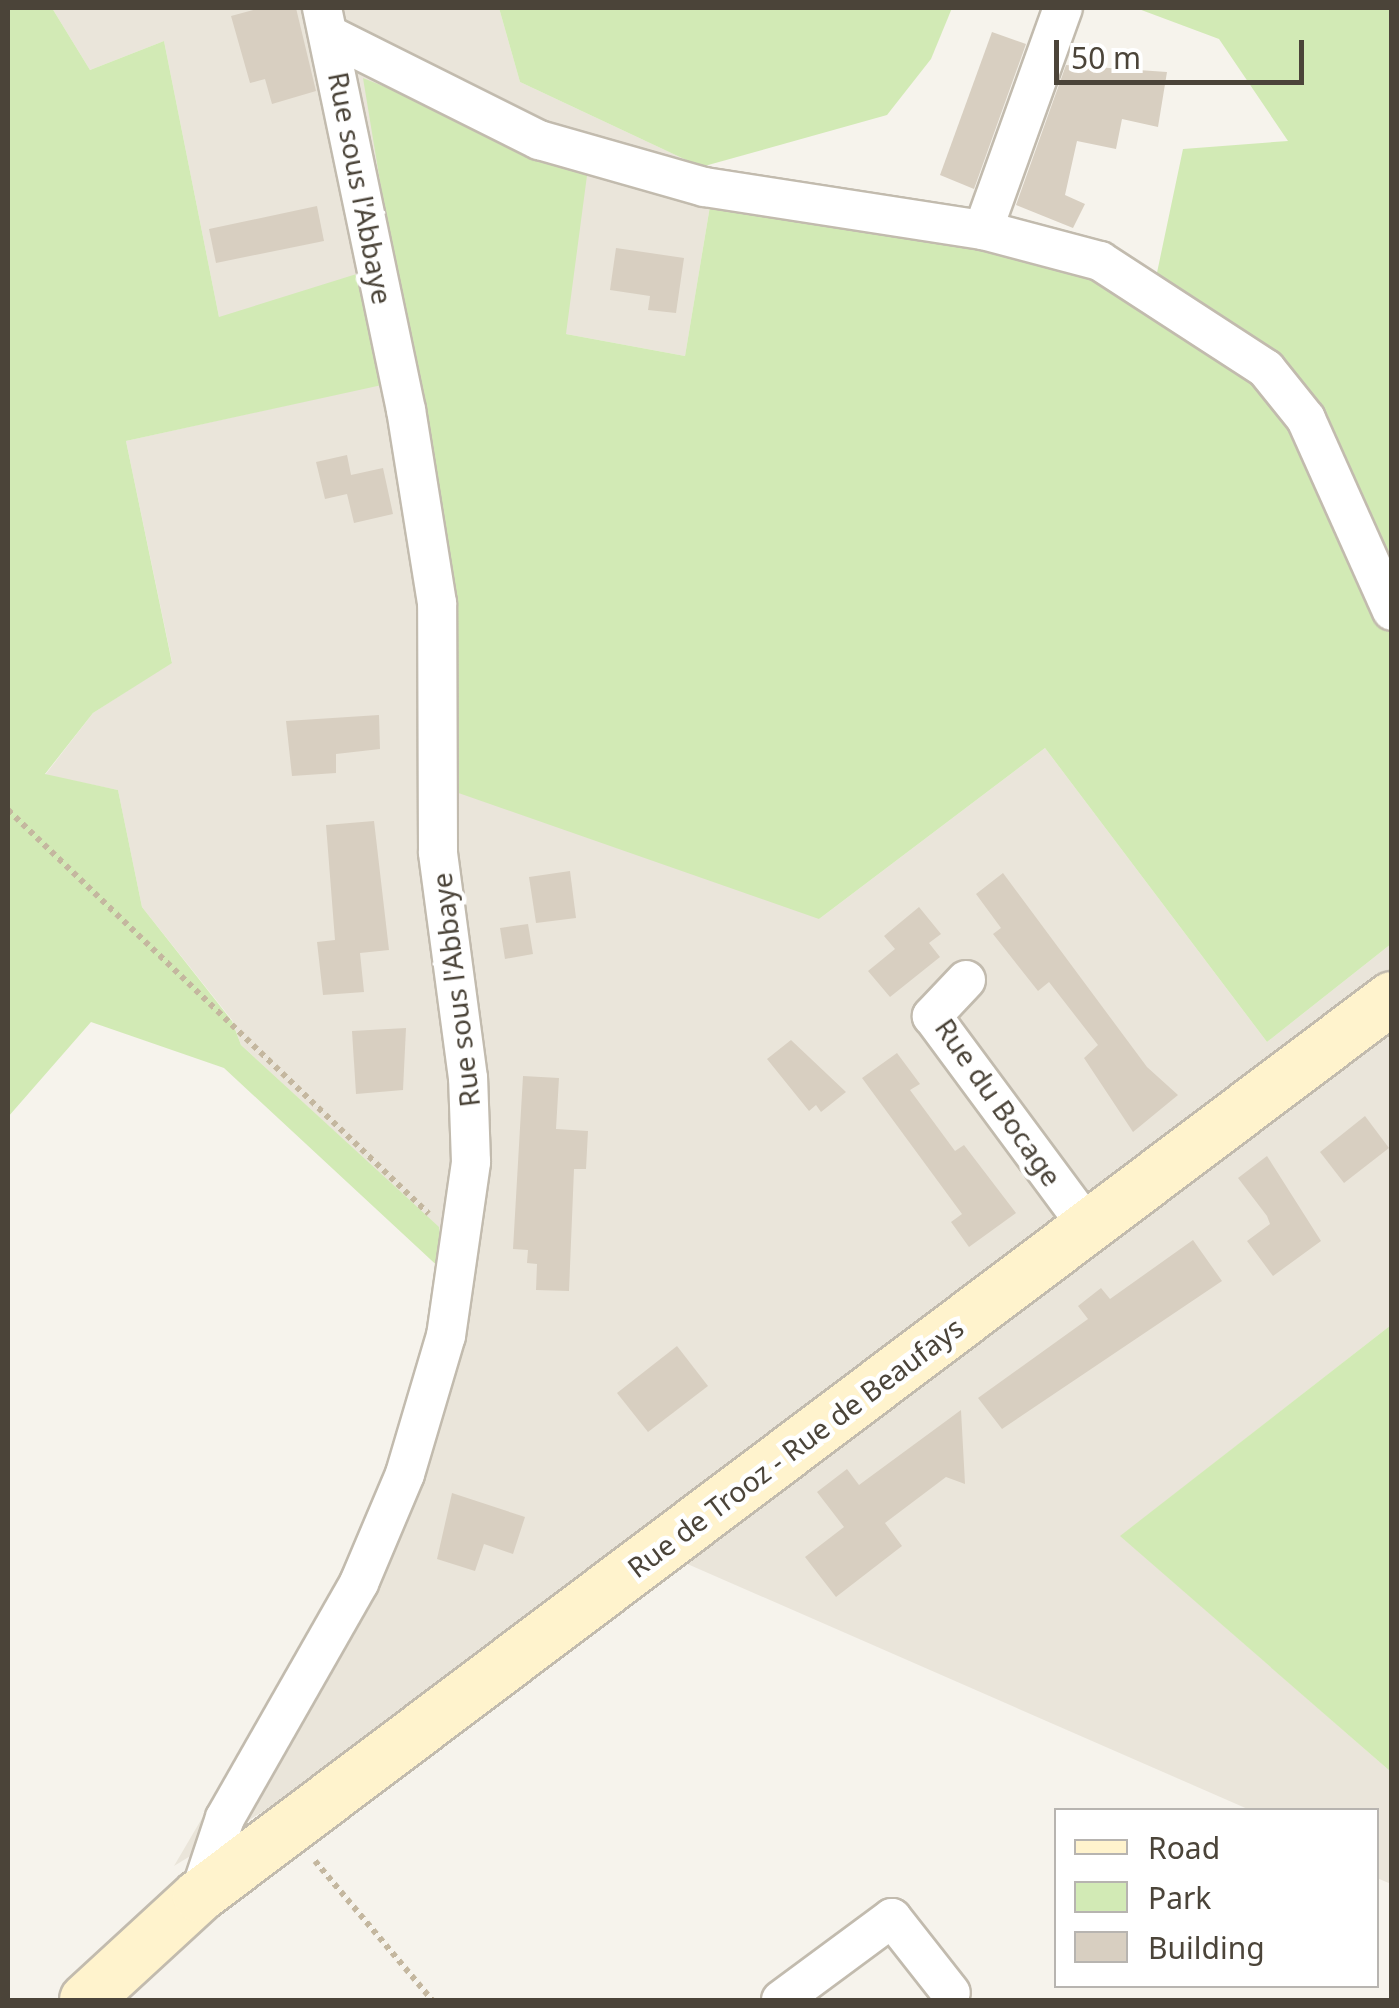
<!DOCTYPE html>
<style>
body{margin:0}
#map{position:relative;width:1399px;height:2008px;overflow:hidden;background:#f6f3ec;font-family:"Noto Sans",sans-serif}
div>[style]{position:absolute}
.residential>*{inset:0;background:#eae5da}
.green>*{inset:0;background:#d2eab5}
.building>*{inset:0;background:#d8cfc1}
.path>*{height:6px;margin-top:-3px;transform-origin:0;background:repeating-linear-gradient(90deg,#c4b79f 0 5px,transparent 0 10px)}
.roads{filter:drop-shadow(2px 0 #c2bbae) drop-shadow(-2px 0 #c2bbae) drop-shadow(0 2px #c2bbae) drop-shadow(0 -2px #c2bbae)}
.street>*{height:38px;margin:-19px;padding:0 19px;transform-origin:19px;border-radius:19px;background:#fff}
.secondary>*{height:52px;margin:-26px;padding:0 26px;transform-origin:26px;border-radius:26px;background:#fff3cd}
span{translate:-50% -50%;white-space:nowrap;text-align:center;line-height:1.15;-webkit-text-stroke:9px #fff;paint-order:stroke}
.street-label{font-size:28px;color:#4b4439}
.frame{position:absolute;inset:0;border:10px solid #4b4439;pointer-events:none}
.legend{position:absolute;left:1054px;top:1808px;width:325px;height:180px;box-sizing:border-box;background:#fff;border:2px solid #b7b4b0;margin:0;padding:12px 18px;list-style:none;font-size:30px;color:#4b4439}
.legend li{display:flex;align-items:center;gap:20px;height:50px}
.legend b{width:50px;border:2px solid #b7b4b0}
.scale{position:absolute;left:1054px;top:40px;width:250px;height:45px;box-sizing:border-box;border:5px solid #4b4439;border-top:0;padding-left:12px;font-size:30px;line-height:35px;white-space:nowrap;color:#4b4439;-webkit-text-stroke:8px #fff;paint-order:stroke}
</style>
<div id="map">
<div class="residential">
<i style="clip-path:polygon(52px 8px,499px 8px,520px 82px,701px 167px,711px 200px,685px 356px,566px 334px,364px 78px,819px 919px,1045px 748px,1267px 1042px,1391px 944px,1391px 1325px,1121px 1536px,1391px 1772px,1391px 1884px,1377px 1878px,1376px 1810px,1250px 1810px,676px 1559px,174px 1866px,306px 1641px,381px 1489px,444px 1272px,439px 1228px,241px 1045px,232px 1020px,142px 907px,118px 790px,45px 775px,93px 713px,172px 662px,126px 441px,382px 384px,219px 317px,164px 41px,90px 70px)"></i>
</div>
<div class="green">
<i style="clip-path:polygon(8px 8px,52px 8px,90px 70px,164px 41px,219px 317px,363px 272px,382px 385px,126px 441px,172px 663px,93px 713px,45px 774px,118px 790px,142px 907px,232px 1021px,241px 1045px,439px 1227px,444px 1272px,224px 1068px,91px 1022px,8px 1117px)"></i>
<i style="clip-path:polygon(499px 8px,952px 8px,931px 59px,887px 115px,701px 167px,520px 82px)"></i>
<i style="clip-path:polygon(1136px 8px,1391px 8px,1391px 944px,1267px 1042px,1045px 748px,819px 919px,447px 789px,433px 504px,363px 78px,588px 168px,566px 334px,685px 356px,711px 200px,1084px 265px,1150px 306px,1183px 149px,1288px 141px,1219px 39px)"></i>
<i style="clip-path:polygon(1391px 1325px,1391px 1772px,1120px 1536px)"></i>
</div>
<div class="building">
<i style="clip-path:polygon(261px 8px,296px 8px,316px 91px,272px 104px,265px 79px,250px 83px,231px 16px)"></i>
<i style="clip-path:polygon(992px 32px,1026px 44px,974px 189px,940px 175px)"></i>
<i style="clip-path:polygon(1066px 65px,1167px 72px,1158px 127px,1122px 119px,1116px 149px,1077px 141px,1065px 195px,1085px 204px,1073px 228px,1016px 205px)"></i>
<i style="clip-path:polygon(317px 206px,324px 241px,216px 263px,209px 229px)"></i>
<i style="clip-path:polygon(616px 248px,684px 258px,676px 313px,648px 310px,650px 296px,610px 290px)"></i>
<i style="clip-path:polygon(347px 455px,351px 475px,383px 468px,393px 514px,354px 523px,347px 494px,325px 499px,316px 462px)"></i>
<i style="clip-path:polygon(379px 715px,380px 749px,336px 754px,336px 773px,292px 776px,286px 721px)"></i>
<i style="clip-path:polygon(374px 821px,389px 950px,360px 953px,364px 992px,323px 995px,317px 942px,335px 940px,326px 825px)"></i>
<i style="clip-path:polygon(570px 871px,576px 918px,536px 923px,529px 877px)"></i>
<i style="clip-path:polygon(1003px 873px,1147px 1067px,1178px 1095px,1133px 1132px,1084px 1058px,1098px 1045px,1049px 982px,1038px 991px,993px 934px,1001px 928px,976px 894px)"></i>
<i style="clip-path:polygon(919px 907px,941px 934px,929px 943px,940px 957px,890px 997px,868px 971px,895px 949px,884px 936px)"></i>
<i style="clip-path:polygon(528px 924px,533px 954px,505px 959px,500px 928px)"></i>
<i style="clip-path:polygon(406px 1028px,403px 1090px,356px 1094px,352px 1031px)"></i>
<i style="clip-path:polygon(791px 1040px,846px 1092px,821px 1112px,816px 1105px,809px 1111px,767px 1059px)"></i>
<i style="clip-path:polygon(897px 1053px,920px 1084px,910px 1090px,955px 1151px,964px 1145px,1016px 1213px,969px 1247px,951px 1222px,962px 1214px,862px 1078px)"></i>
<i style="clip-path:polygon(523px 1076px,559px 1078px,556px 1129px,588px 1131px,586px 1169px,574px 1169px,569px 1291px,536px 1290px,537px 1264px,527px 1263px,528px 1250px,513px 1249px)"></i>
<i style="clip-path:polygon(1365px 1116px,1389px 1148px,1344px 1183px,1320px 1152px)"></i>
<i style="clip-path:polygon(1267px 1156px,1321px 1241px,1273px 1276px,1247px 1241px,1270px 1224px,1267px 1216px,1238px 1178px)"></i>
<i style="clip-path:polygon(1193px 1240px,1222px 1281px,1002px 1429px,978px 1398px,1088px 1319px,1078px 1306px,1101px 1288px,1110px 1299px)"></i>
<i style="clip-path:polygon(677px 1346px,708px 1386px,648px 1432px,617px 1393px)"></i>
<i style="clip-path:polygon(961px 1410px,965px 1484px,946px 1477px,885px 1523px,902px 1546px,836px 1597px,805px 1557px,844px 1527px,817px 1492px,847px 1469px,859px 1485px)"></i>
<i style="clip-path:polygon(452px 1493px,525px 1517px,513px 1554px,484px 1544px,475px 1571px,437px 1559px)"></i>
</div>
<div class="path">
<i style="left:8px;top:810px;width:583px;rotate:43.82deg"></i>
<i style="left:315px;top:1861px;width:182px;rotate:49.9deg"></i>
</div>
<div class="roads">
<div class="street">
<i style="left:331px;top:36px;width:233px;rotate:26.6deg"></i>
<i style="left:539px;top:140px;width:172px;rotate:15.9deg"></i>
<i style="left:704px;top:187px;width:282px;rotate:8.8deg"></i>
<i style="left:983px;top:230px;width:121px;rotate:14.8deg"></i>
<i style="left:1100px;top:261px;width:198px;rotate:33deg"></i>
<i style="left:1266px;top:369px;width:64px;rotate:51.3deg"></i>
<i style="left:1306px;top:419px;width:210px;rotate:65.9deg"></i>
<i style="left:983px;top:230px;width:236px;rotate:-70.2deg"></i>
<i style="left:966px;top:980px;width:50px;rotate:133.4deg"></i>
<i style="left:932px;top:1016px;width:262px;rotate:53.5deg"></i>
<i style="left:199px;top:1896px;width:82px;rotate:-71.6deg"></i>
<i style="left:225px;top:1818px;width:271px;rotate:-60.3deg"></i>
<i style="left:359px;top:1583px;width:118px;rotate:-67.1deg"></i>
<i style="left:405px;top:1474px;width:144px;rotate:-73.5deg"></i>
<i style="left:446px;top:1336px;width:176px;rotate:-81.8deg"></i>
<i style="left:471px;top:1162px;width:84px;rotate:-92deg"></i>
<i style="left:468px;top:1078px;width:228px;rotate:-97.6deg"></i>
<i style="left:438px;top:852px;width:249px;rotate:-90.2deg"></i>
<i style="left:437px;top:603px;width:195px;rotate:-99.1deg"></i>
<i style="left:406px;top:410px;width:411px;rotate:-101.8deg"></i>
<i style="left:781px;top:2000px;width:138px;rotate:-36.5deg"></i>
<i style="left:892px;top:1918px;width:95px;rotate:51.8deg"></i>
</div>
<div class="secondary">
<i style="left:86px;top:2000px;width:154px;rotate:-42.6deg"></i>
<i style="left:199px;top:1896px;width:1493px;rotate:-36.97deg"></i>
</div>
</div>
<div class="street-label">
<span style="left:361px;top:188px;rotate:79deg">Rue sous l'Abbaye</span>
<span style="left:455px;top:990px;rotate:-97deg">Rue sous l'Abbaye</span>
<span style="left:999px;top:1102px;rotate:55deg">Rue du Bocage</span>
<span style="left:795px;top:1447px;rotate:-37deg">Rue de Trooz - Rue de Beaufays</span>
</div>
<div class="frame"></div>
<ul class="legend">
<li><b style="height:12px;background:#fff3cd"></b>Road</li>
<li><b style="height:28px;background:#d2eab5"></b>Park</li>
<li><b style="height:28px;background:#d8cfc1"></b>Building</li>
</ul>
<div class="scale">50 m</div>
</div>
